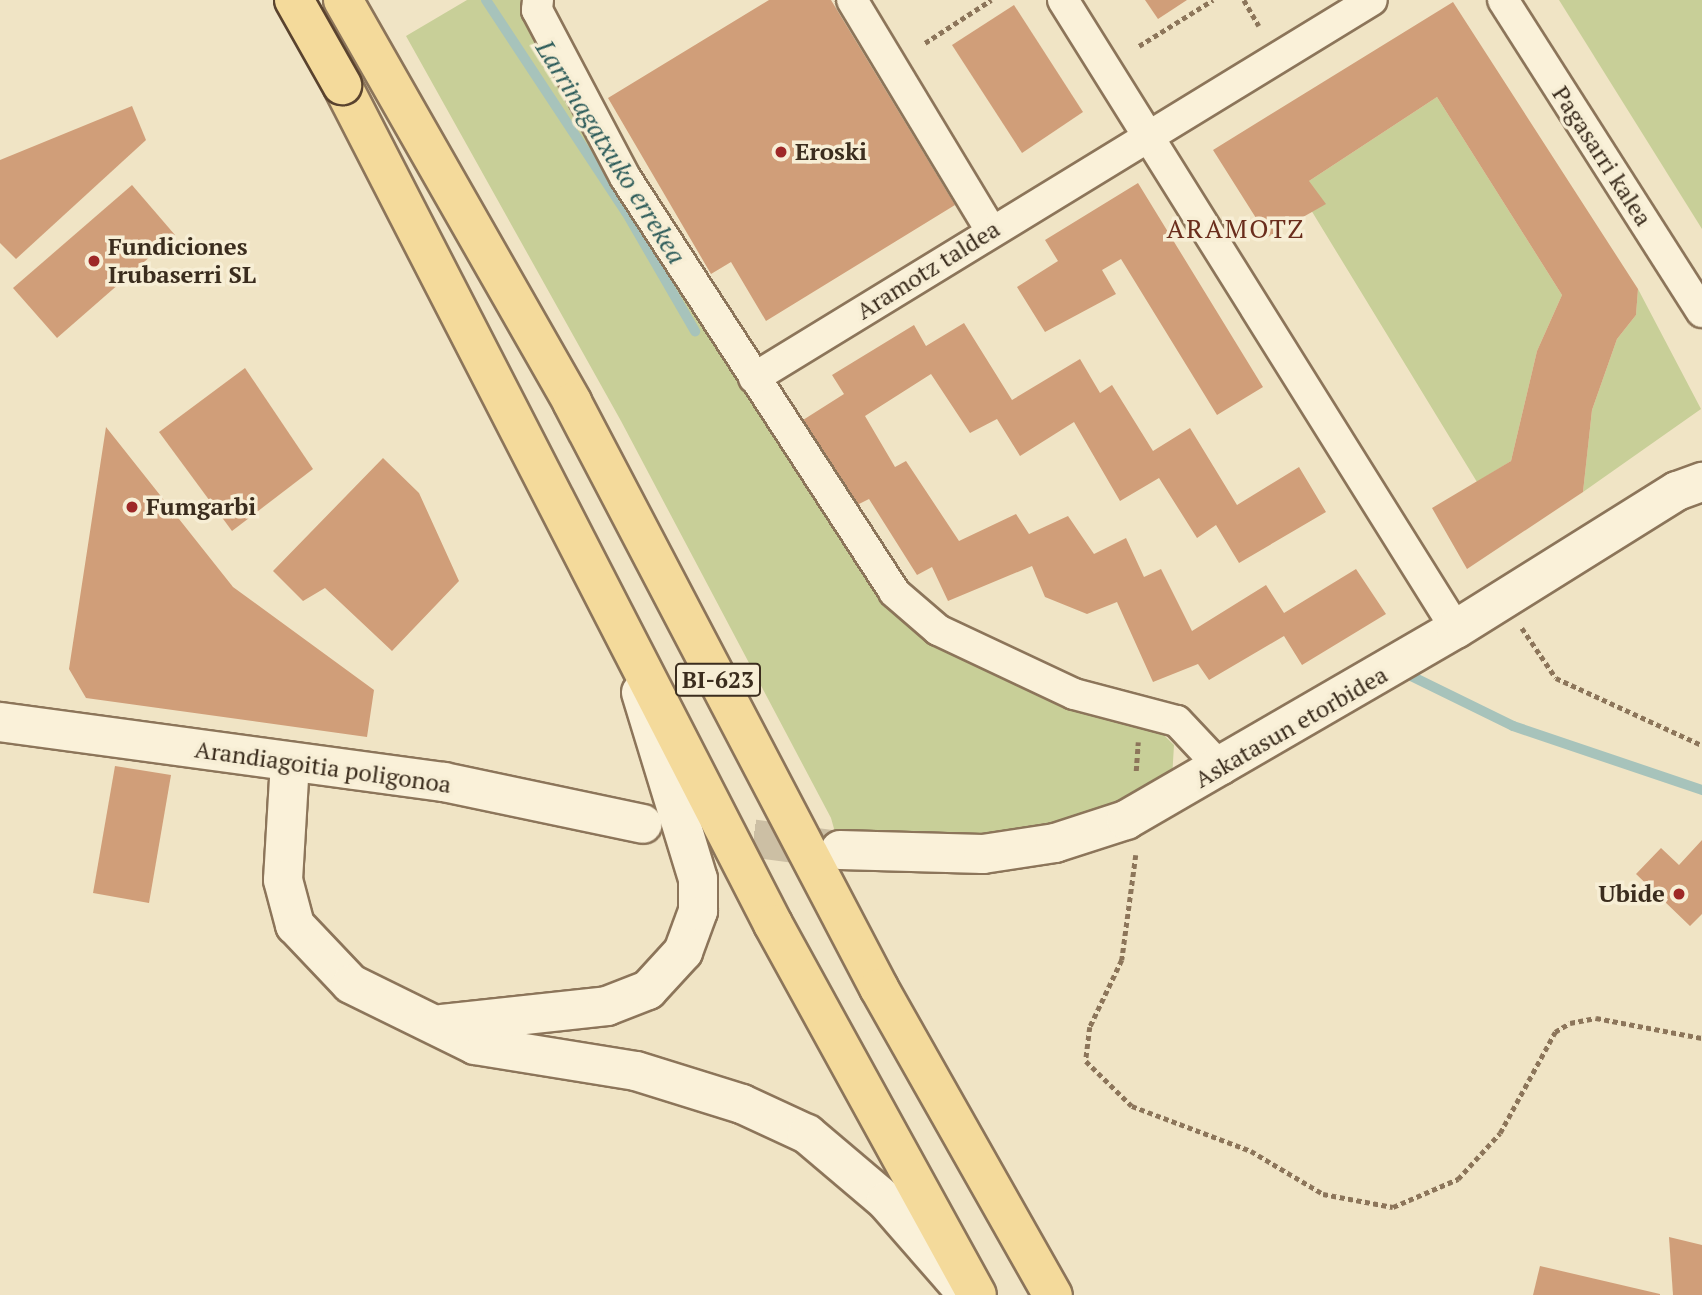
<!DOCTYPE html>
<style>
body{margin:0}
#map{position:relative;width:1702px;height:1295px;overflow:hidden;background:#f0e4c5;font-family:"PT Serif",serif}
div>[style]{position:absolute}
.green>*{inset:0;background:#c8cf98}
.stream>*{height:10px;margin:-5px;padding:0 5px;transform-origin:5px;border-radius:5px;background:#a7c3bb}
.building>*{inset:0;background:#d09e79}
.secondary-tunnel>*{height:38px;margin-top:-19px;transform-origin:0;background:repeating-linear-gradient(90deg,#ccbfa4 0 38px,transparent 0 57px)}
.path>*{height:4.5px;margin-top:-2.25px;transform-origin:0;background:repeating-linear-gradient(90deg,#8c755a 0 5px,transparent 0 8.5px)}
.roads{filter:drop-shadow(2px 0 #8c755a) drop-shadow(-2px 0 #8c755a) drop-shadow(0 2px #8c755a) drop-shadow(0 -2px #8c755a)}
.street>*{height:30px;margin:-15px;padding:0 15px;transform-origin:15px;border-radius:15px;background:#faf1d9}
.secondary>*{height:38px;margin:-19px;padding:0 19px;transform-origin:19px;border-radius:19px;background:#faf1d9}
.primary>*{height:38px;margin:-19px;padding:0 19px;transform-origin:19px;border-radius:19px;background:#f4da9b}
.bridges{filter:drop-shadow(2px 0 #5a432e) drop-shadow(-2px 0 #5a432e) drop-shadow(0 2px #5a432e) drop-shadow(0 -2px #5a432e)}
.primary-bridge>*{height:38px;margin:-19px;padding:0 19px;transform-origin:19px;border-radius:19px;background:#f4da9b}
.dots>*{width:19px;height:19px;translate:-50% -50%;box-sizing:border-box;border:4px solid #f7eed5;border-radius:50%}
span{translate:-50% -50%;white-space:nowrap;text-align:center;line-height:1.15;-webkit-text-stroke:7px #f7eed5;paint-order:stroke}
.shield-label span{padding:2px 5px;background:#f7eed5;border:2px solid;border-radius:5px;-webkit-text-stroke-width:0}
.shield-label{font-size:23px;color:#3b2d1e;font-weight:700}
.poi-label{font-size:24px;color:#3b2d1e;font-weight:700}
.left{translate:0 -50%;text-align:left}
.right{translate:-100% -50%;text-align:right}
.street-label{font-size:24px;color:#3b2d1e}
.water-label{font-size:26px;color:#2d5c5a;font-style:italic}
.neighbourhood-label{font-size:26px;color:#6a2d1c;letter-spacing:2px}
</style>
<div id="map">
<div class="green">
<i style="clip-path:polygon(467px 0,531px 0,894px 592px,1140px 712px,1174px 745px,1171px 796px,1126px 820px,840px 850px,831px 818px,621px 421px,406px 36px)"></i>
<i style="clip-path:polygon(1559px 0,1702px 0,1702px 229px)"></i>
<i style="clip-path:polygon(1437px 97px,1562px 295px,1537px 351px,1511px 461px,1477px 482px,1311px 210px,1309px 181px)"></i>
<i style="clip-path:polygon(1638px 289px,1701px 409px,1583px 492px,1592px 410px,1617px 339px,1636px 315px)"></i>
</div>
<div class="stream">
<i style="left:486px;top:0;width:254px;rotate:56.6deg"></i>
<i style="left:626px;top:212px;width:138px;rotate:59.9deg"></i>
<i style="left:1409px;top:675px;width:116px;rotate:26.1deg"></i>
<i style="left:1513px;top:726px;width:200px;rotate:18.7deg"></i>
</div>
<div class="building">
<i style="clip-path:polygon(769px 0,831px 0,955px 205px,766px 321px,731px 262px,711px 274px,608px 98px)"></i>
<i style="clip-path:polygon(1145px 0,1187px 0,1158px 19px)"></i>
<i style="clip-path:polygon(1453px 2px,1638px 289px,1636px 315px,1617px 339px,1592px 410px,1583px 492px,1467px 569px,1432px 508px,1511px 461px,1537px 351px,1562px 295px,1437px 97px,1309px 181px,1326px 204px,1268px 237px,1213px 150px)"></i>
<i style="clip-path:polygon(1014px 5px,1083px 112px,1022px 153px,952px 45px)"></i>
<i style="clip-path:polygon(132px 106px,146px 140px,16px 259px,0 243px,0 160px)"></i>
<i style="clip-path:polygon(1138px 183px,1263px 387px,1217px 415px,1121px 259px,1102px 270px,1116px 294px,1045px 332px,1017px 287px,1058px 261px,1045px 240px)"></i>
<i style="clip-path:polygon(132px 185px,175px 235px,57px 338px,13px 288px)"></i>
<i style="clip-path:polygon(964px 323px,1012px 400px,1080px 359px,1100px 393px,1112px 385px,1153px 451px,1190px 428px,1237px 505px,1299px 467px,1326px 512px,1239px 563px,1216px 525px,1197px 538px,1159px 478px,1120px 501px,1074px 422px,1020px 456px,997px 419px,970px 433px,931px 374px,865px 416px,895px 467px,906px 461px,959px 541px,1016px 514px,1029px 534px,1068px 516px,1094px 554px,1126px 538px,1144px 577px,1161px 569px,1192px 631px,1266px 585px,1284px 613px,1356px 569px,1386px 614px,1302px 665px,1284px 636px,1209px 680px,1198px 664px,1153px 682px,1117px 602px,1087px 614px,1045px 597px,1032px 566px,948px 601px,932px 567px,917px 575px,869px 499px,853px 507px,803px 420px,844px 394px,832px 375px,914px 325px,926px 346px)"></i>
<i style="clip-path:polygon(245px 368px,313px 469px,232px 531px,159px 432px)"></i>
<i style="clip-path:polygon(106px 427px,233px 587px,374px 690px,367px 737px,86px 698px,69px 669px)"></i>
<i style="clip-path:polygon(383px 458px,419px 493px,459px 581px,392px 651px,325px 588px,303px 601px,273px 571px)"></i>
<i style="clip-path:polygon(115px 766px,171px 775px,149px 903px,93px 893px)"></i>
<i style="clip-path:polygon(1702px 840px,1702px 914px,1690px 926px,1636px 874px,1661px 848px,1679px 865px)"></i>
<i style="clip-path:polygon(1669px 1237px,1702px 1245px,1702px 1295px,1673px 1295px)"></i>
<i style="clip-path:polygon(1540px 1266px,1660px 1294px,1660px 1295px,1533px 1295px)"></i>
</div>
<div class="secondary-tunnel">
<i style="left:697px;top:831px;width:136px;rotate:7.6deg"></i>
</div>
<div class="path">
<i style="left:1244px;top:0;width:30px;rotate:60deg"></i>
<i style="left:925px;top:43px;width:79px;rotate:-33.1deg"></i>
<i style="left:1139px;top:46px;width:87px;rotate:-31.9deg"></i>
<i style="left:1522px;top:628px;width:60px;rotate:55.8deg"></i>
<i style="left:1556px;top:678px;width:161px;rotate:24.7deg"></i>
<i style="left:1136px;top:771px;width:29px;rotate:-86deg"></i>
<i style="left:1136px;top:855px;width:106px;rotate:97.6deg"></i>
<i style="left:1122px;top:960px;width:74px;rotate:115.5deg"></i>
<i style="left:1090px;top:1027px;width:34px;rotate:97deg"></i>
<i style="left:1086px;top:1061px;width:64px;rotate:44.4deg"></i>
<i style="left:1132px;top:1106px;width:127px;rotate:20.7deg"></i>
<i style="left:1251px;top:1151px;width:84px;rotate:30.8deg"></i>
<i style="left:1323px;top:1194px;width:71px;rotate:10.5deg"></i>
<i style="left:1393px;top:1207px;width:71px;rotate:-23.3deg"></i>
<i style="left:1458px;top:1179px;width:62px;rotate:-47.6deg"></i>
<i style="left:1500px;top:1133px;width:115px;rotate:-61.4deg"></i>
<i style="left:1555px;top:1032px;width:17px;rotate:-31deg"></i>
<i style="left:1570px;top:1023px;width:26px;rotate:-11deg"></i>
<i style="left:1596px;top:1018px;width:108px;rotate:10.7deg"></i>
</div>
<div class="roads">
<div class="street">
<i style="left:538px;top:0;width:10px;rotate:96deg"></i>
<i style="left:537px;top:10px;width:189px;rotate:62.2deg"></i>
<i style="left:625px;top:177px;width:495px;rotate:57deg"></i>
<i style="left:894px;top:592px;width:58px;rotate:40.8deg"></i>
<i style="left:938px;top:630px;width:150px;rotate:25.2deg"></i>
<i style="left:1074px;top:694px;width:106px;rotate:14.7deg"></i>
<i style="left:1177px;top:721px;width:66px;rotate:46.8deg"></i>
<i style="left:852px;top:0;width:269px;rotate:58.9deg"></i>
<i style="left:1063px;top:0;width:742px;rotate:58deg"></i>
<i style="left:1503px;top:0;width:370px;rotate:57.5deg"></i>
<i style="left:754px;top:378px;width:724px;rotate:-31.45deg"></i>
</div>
<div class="secondary">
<i style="left:0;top:722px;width:448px;rotate:7.7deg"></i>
<i style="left:444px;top:782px;width:203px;rotate:11.9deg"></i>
<i style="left:290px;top:762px;width:118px;rotate:93.4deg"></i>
<i style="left:283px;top:880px;width:47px;rotate:75.1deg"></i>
<i style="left:295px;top:925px;width:81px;rotate:46.5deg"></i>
<i style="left:351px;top:984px;width:138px;rotate:26.2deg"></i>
<i style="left:475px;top:1045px;width:163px;rotate:9.2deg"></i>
<i style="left:636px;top:1071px;width:111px;rotate:17.3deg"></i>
<i style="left:742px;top:1104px;width:72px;rotate:24.8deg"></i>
<i style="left:807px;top:1134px;width:104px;rotate:40.3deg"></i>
<i style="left:886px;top:1201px;width:125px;rotate:48.9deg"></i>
<i style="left:840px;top:850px;width:143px;rotate:1.6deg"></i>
<i style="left:983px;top:854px;width:73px;rotate:-8.7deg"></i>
<i style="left:1055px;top:843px;width:75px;rotate:-17.9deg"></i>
<i style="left:1126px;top:820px;width:381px;rotate:-30.1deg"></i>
<i style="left:1456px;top:629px;width:261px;rotate:-32deg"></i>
<i style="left:1677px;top:491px;width:27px;rotate:-20deg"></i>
<i style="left:442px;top:1024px;width:166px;rotate:-6.2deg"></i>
<i style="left:607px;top:1006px;width:44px;rotate:-21.3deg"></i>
<i style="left:648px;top:990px;width:52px;rotate:-47.4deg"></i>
<i style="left:683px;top:952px;width:44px;rotate:-69.9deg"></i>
<i style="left:698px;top:911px;width:32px;rotate:-90deg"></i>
<i style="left:698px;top:879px;width:195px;rotate:-107deg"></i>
</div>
<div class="primary">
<i style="left:343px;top:0;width:463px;rotate:60.3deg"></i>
<i style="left:572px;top:402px;width:662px;rotate:62.35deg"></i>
<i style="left:879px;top:988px;width:353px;rotate:60.5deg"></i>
<i style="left:342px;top:85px;width:943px;rotate:62.81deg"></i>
<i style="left:773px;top:924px;width:423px;rotate:61.2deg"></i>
</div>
</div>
<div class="bridges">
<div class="primary-bridge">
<i style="left:294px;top:0;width:98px;rotate:60.5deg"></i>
</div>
</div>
<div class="dots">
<i style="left:781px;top:152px;background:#9e2827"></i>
<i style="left:94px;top:261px;background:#9e2827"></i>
<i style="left:132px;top:507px;background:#9e2827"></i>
<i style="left:1679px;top:894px;background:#9e2827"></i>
</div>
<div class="shield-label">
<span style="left:718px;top:680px">BI-623</span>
</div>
<div class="poi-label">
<span class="left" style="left:795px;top:152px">Eroski</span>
<span class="left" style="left:108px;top:261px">Fundiciones<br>Irubaserri SL</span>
<span class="left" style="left:146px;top:507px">Fumgarbi</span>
<span class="right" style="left:1665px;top:894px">Ubide</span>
</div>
<div class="street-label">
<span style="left:1602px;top:156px;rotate:57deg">Pagasarri kalea</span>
<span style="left:928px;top:270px;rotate:-32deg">Aramotz taldea</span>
<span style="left:1291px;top:727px;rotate:-30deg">Askatasun etorbidea</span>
<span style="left:323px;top:767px;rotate:8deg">Arandiagoitia poligonoa</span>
</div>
<div class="water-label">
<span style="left:611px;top:152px;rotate:58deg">Larrinagatxuko errekea</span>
</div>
<div class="neighbourhood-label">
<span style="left:1236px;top:229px">ARAMOTZ</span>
</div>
</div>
